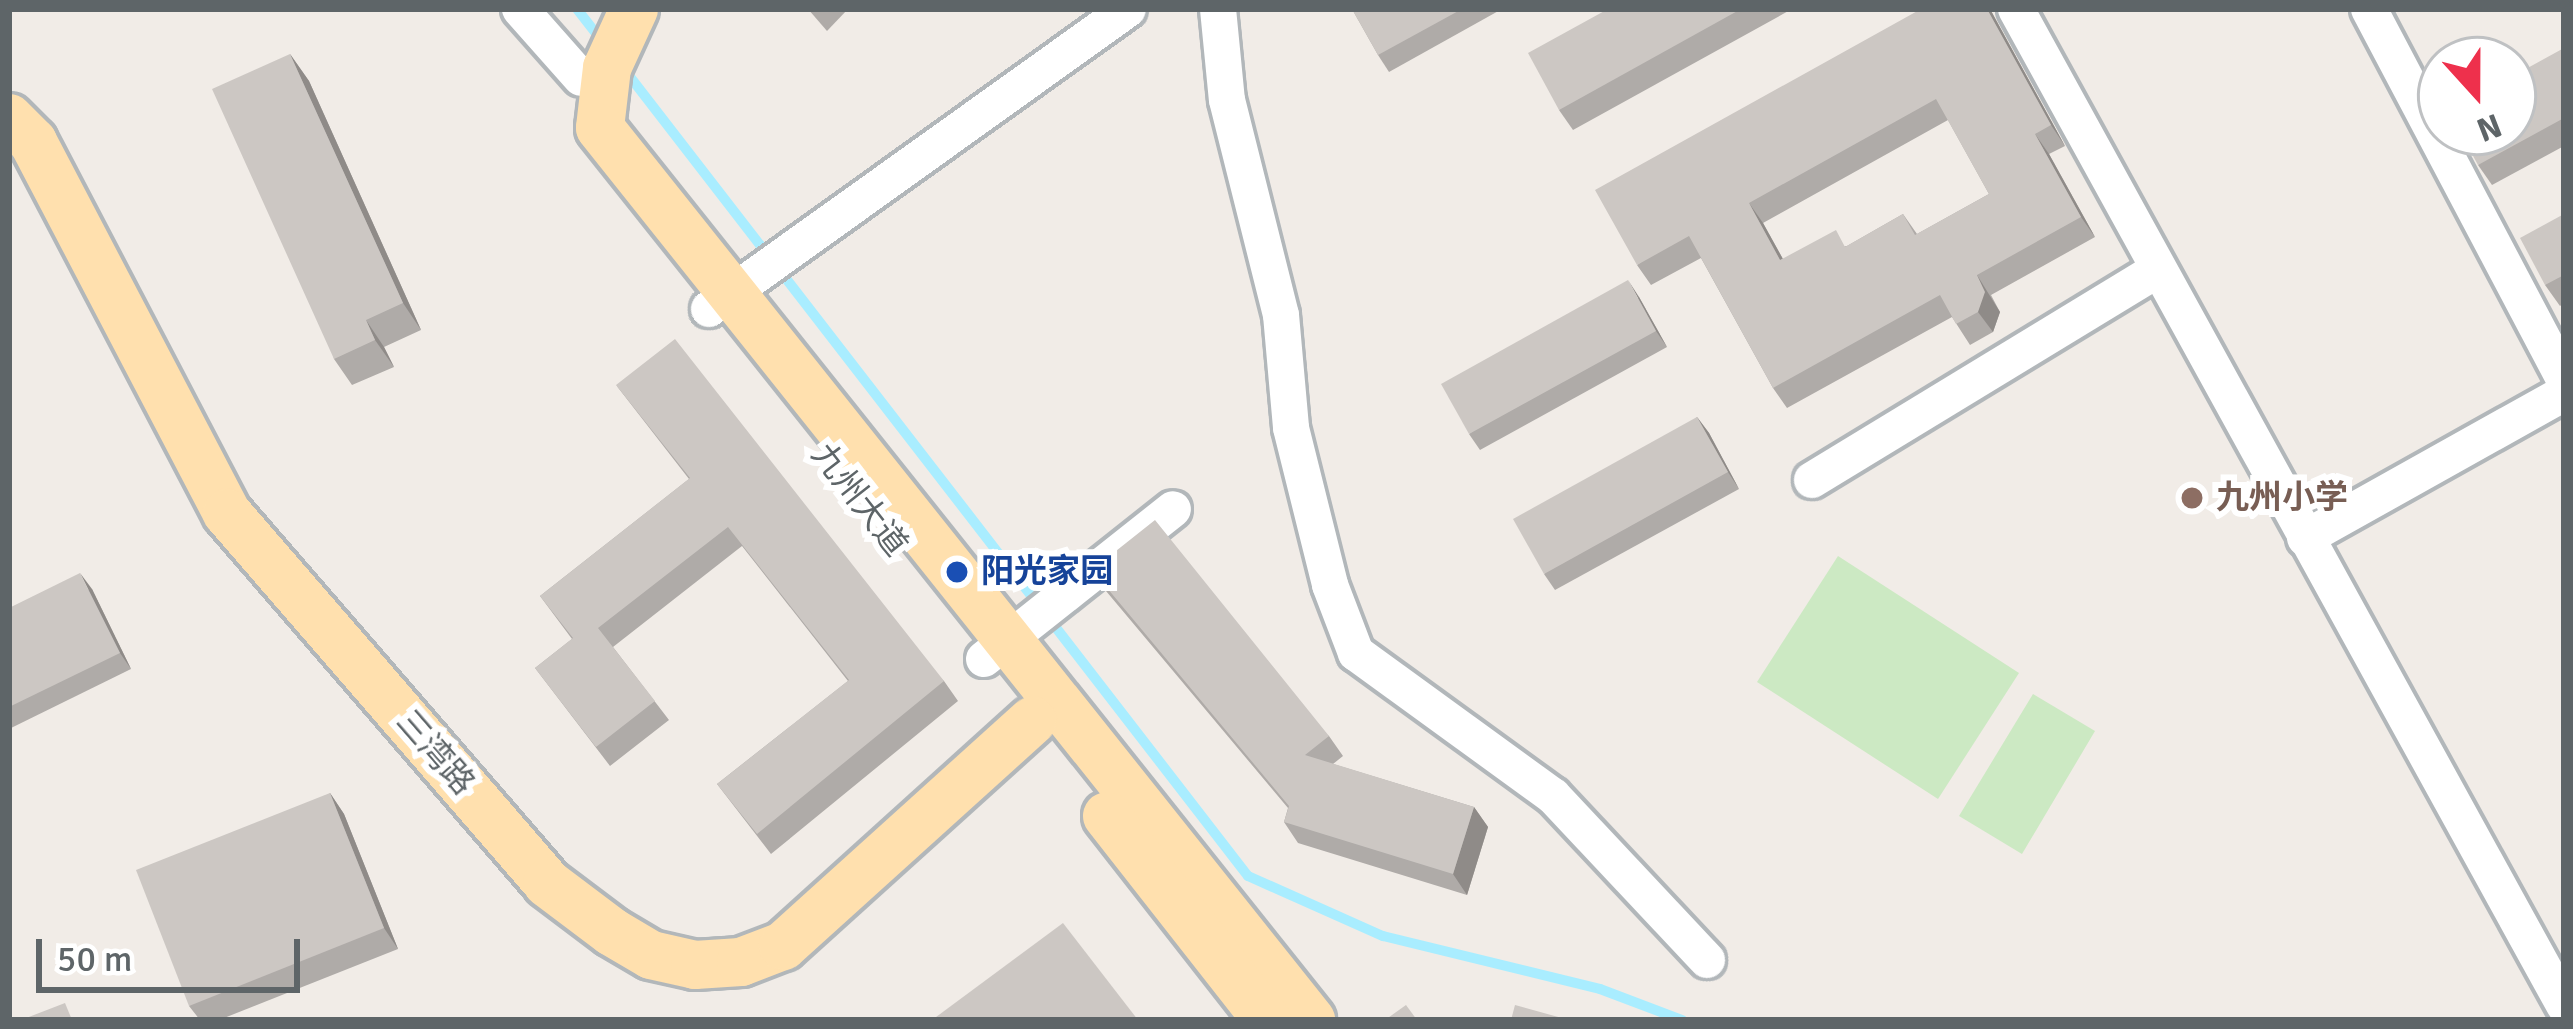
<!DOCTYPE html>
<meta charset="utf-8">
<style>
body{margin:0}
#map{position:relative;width:2573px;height:1029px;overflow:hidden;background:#f1ece7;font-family:Signika,"Noto Sans SC",sans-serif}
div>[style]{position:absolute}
.green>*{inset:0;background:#cce9c3}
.stream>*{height:10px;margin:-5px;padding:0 5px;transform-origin:5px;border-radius:5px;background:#a9edff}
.roads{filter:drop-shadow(3px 0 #b2b7ba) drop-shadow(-3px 0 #b2b7ba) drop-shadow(0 3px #b2b7ba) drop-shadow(0 -3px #b2b7ba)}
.minor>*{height:36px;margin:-18px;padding:0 18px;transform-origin:18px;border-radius:18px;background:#fff}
.major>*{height:48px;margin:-24px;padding:0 24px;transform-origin:24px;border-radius:24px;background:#ffe0ae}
.wall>*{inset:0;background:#afaba8}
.shaded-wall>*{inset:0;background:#8f8b88}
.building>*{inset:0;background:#ccc7c3}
.dots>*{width:33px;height:33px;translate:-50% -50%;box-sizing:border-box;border:6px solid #fff;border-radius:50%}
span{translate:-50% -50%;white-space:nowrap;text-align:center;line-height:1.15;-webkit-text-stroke:12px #fff;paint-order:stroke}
.education-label{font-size:33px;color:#785e54;font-weight:700}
.left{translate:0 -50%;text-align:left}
.street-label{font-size:33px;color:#5e6568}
.transit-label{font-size:33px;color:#164399;font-weight:700}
.frame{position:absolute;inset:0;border:12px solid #5e6568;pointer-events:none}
.north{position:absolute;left:2417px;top:36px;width:120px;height:120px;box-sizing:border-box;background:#fff;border:3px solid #bfc1c3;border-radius:50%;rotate:159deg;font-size:33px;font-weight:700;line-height:48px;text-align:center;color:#5e6568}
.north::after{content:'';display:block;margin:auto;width:42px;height:54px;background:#ee304c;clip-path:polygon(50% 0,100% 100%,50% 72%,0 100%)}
.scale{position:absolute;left:36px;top:939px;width:264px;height:54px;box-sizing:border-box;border:6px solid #5e6568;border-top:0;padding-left:15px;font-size:36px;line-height:42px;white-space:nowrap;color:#5e6568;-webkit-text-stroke:9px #fff;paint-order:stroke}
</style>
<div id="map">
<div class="green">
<i style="clip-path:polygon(1838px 556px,2019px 673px,1938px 799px,1757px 682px)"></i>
<i style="clip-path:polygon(2033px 694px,2095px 731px,2022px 854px,1959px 816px)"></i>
</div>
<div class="stream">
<i style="left:577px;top:9px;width:46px;rotate:52.1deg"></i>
<i style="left:624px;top:69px;width:1020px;rotate:52.29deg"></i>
<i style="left:1248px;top:876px;width:148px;rotate:24deg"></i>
<i style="left:1383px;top:936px;width:223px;rotate:13.7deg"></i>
<i style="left:1600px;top:989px;width:88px;rotate:20.7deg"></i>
</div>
<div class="roads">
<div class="minor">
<i style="left:520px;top:9px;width:92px;rotate:48.5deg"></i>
<i style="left:1218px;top:9px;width:91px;rotate:84.4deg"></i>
<i style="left:1227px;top:100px;width:222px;rotate:75.9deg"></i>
<i style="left:1281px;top:315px;width:113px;rotate:84.9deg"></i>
<i style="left:1291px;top:428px;width:162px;rotate:76deg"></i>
<i style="left:1330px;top:585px;width:73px;rotate:69.1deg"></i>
<i style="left:1356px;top:653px;width:243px;rotate:36deg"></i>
<i style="left:1553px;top:796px;width:225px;rotate:46.8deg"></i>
<i style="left:2016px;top:9px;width:1137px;rotate:61.18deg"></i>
<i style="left:2369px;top:9px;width:418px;rotate:62.2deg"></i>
<i style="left:709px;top:309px;width:515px;rotate:-35.6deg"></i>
<i style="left:1812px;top:480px;width:405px;rotate:-31.3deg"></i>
<i style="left:2305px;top:538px;width:297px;rotate:-29.2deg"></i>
<i style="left:984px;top:659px;width:241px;rotate:-38.4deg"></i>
</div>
<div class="major">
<i style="left:634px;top:9px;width:65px;rotate:114.6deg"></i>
<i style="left:607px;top:68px;width:60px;rotate:96.7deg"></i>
<i style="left:600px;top:128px;width:1141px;rotate:51.44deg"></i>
<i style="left:9px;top:118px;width:34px;rotate:45deg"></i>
<i style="left:33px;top:142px;width:419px;rotate:62.4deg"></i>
<i style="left:227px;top:513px;width:489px;rotate:49.1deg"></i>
<i style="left:547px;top:883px;width:81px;rotate:37deg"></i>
<i style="left:612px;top:932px;width:45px;rotate:30.5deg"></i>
<i style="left:651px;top:955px;width:45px;rotate:12.8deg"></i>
<i style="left:695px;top:965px;width:46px;rotate:-3.7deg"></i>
<i style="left:741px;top:962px;width:45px;rotate:-20.9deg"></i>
<i style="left:783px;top:946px;width:336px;rotate:-42.1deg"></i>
<i style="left:1107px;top:816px;width:259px;rotate:51.9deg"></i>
</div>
</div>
<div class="wall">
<i style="clip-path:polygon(808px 9px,848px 9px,827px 31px)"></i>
<i style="clip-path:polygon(1352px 9px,1502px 9px,1389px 72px,1378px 55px)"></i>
<i style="clip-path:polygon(1608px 9px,1792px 9px,1573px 130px,1559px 110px)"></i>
<i style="clip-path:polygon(evenodd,1990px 9px,2065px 146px,2049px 154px,2095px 237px,1991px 295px,2000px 312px,1993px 332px,1970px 345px,1952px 317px,1787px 408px,1773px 388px,1701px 258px,1651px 285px,1637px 265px,1990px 9px,1948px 120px,1989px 194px,1917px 234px,1903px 214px,1847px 246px,1783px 259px,1763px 223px,1948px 120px)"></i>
<i style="clip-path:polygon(2564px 48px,2564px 146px,2492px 185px,2478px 165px)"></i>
<i style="clip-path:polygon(290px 54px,309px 81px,421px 330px,384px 347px,394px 367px,352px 385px,334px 359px)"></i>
<i style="clip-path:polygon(2564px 214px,2564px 303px,2560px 306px,2545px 285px)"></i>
<i style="clip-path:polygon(1639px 297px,1667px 347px,1480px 450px,1469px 434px)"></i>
<i style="clip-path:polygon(616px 385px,944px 681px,958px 701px,771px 854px,717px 784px,848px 681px,742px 546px,613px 647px,669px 720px,610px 766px,535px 668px,572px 639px,540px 596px,689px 479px)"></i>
<i style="clip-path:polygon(1697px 417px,1709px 433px,1739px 489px,1555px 590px,1544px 574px)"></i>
<i style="clip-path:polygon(1092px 570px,1329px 736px,1343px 756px,1333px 764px,1474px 807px,1488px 827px,1467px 895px,1298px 843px,1284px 822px,1288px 808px,1106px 591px)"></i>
<i style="clip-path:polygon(92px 589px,131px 669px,9px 729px,9px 608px)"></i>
<i style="clip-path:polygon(330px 793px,344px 814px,398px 949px,219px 1020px,200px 1020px,189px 1006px)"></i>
</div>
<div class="shaded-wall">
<i style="clip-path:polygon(1987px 9px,1990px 9px,2065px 146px,2051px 125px)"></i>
<i style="clip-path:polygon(290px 54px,309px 81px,421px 330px,403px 303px)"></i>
<i style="clip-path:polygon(2035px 134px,2049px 154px,2095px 237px,2081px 217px)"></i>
<i style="clip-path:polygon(1749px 203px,1763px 223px,1795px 281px,1780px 260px)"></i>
<i style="clip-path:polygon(1977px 275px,2000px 312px,1993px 332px,1978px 312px)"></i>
<i style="clip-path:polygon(1628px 280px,1639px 297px,1667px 347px,1656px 331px)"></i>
<i style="clip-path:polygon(366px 320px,384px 347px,394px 367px,375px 340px)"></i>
<i style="clip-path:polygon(1697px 417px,1709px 433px,1739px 489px,1728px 472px)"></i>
<i style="clip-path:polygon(80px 573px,92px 589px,131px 669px,120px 653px)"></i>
<i style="clip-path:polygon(330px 793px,344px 814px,398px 949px,384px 928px)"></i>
<i style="clip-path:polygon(1474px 807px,1488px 827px,1467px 895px,1453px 874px)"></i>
</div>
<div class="building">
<i style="clip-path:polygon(1352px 9px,1462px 9px,1378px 55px)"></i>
<i style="clip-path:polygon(1608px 9px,1741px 9px,1559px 110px,1528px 53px)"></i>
<i style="clip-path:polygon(evenodd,1921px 9px,1987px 9px,2051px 125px,2035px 134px,2081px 217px,1977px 275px,1985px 292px,1978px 312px,1956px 324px,1940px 295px,1773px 388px,1689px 236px,1637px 265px,1595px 190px,1921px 9px,1936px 99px,1989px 194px,1915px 235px,1903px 214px,1845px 247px,1836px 230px,1780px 260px,1749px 203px,1936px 99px)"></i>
<i style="clip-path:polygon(2564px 48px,2564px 118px,2478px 165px,2460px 132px,2513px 132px,2513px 76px)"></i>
<i style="clip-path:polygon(290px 54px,403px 303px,366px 320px,375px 340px,334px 359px,212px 89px)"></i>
<i style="clip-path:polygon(2564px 214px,2564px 275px,2545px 285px,2520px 238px)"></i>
<i style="clip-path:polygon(1628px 280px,1656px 331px,1469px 434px,1441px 384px)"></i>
<i style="clip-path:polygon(675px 339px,944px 681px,757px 834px,717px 784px,849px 680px,728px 527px,598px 628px,655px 701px,596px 747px,535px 668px,573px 638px,540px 596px,690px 478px,616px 385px)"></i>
<i style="clip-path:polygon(1697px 417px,1728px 472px,1544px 574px,1513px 519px)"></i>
<i style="clip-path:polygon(1155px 520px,1329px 736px,1305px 755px,1474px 807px,1453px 874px,1284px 822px,1289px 806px,1092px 570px)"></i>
<i style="clip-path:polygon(80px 573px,120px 653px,9px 707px,9px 608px)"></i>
<i style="clip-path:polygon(330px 793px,384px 928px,189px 1006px,136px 870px)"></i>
<i style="clip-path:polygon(1063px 923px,1138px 1020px,932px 1020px)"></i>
<i style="clip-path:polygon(65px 1003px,72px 1020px,21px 1020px)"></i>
<i style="clip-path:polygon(1406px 1005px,1417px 1020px,1385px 1020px)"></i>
<i style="clip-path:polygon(1515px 1005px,1569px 1020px,1511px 1020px)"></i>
</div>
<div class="dots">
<i style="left:2192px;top:498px;background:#8d6e63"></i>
<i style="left:957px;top:572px;background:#1a4fb4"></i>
</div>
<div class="education-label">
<span class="left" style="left:2216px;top:498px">九州小学</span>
</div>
<div class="street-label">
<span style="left:859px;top:500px;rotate:52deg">九州大道</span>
<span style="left:435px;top:753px;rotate:49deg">三湾路</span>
</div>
<div class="transit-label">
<span class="left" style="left:981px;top:572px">阳光家园</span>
</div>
<div class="frame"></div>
<div class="north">N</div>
<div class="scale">50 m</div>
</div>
